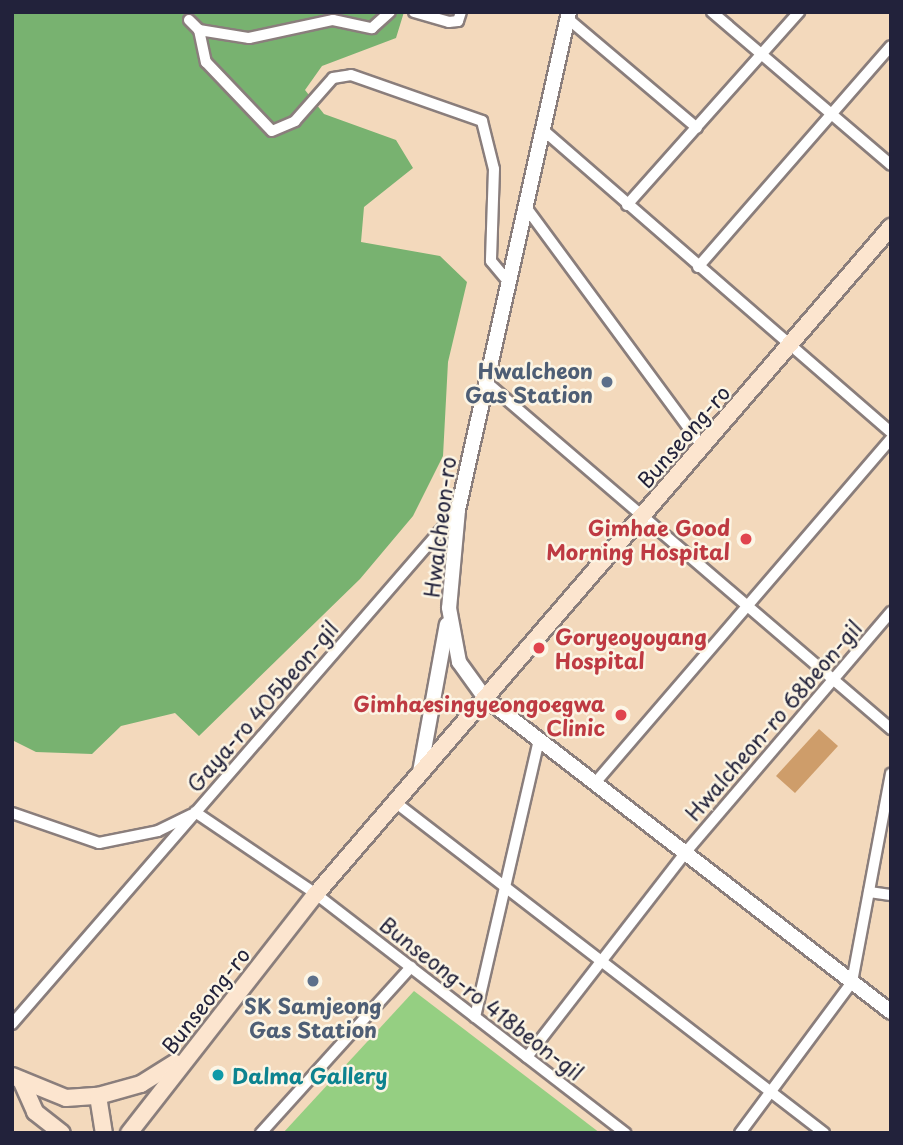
<!DOCTYPE html>
<style>
body{margin:0}
#map{position:relative;width:903px;height:1145px;overflow:hidden;background:#f3d9bc;font-family:"Playpen Sans",sans-serif}
div>[style]{position:absolute}
.green>*{inset:0;background:#95cf82}
.forest>*{inset:0;background:#78b270}
.building>*{inset:0;background:#ce9d6a}
.roads{filter:drop-shadow(2px 0 #8a7e7c) drop-shadow(-2px 0 #8a7e7c) drop-shadow(0 2px #8a7e7c) drop-shadow(0 -2px #8a7e7c)}
.minor>*{height:10px;margin:-5px;padding:0 5px;transform-origin:5px;border-radius:5px;background:#fff}
.tertiary>*{height:14px;margin:-7px;padding:0 7px;transform-origin:7px;border-radius:7px;background:#fff}
.secondary>*{height:16px;margin:-8px;padding:0 8px;transform-origin:8px;border-radius:8px;background:#fce5cf}
.dots>*{width:19px;height:19px;translate:-50% -50%;box-sizing:border-box;border:4px solid #fcf5e5;border-radius:50%}
span{translate:-50% -50%;white-space:nowrap;text-align:center;line-height:1.15;-webkit-text-stroke:5px #fcf5e5;paint-order:stroke}
.service-label{font-size:21px;color:#4e5e75;font-weight:700}
.right{translate:-100% -50%;text-align:right}
.street-label{font-size:21px;color:#22223b}
.health-label{font-size:21px;color:#be3a42;font-weight:700}
.left{translate:0 -50%;text-align:left}
.culture-label{font-size:21px;color:#0d838f;font-weight:700}
.frame{position:absolute;inset:0;border:14px solid #22223b;pointer-events:none}
</style>
<div id="map">
<div class="green">
<i style="clip-path:polygon(414px 991px,600px 1133px,283px 1133px)"></i>
</div>
<div class="forest">
<i style="clip-path:polygon(12px 12px,404px 12px,396px 38px,322px 66px,305px 90px,324px 114px,396px 140px,413px 168px,364px 207px,361px 242px,440px 256px,467px 282px,448px 362px,443px 456px,413px 516px,360px 579px,199px 736px,175px 713px,121px 726px,92px 754px,36px 752px,12px 740px)"></i>
</div>
<div class="building">
<i style="clip-path:polygon(819px 729px,838px 746px,795px 793px,776px 776px)"></i>
</div>
<div class="roads">
<div class="minor">
<i style="left:414px;top:12px;width:36px;rotate:16deg"></i>
<i style="left:449px;top:22px;width:9px;rotate:-6deg"></i>
<i style="left:458px;top:21px;width:9px;rotate:-72deg"></i>
<i style="left:712px;top:12px;width:235px;rotate:40.5deg"></i>
<i style="left:567px;top:18px;width:170px;rotate:40.2deg"></i>
<i style="left:189px;top:20px;width:14px;rotate:45deg"></i>
<i style="left:199px;top:30px;width:51px;rotate:9.1deg"></i>
<i style="left:249px;top:38px;width:86px;rotate:-12.1deg"></i>
<i style="left:333px;top:20px;width:40px;rotate:12deg"></i>
<i style="left:372px;top:28px;width:24px;rotate:-42deg"></i>
<i style="left:199px;top:30px;width:33px;rotate:78deg"></i>
<i style="left:206px;top:62px;width:95px;rotate:46.3deg"></i>
<i style="left:272px;top:131px;width:25px;rotate:-23deg"></i>
<i style="left:295px;top:121px;width:57px;rotate:-48.5deg"></i>
<i style="left:333px;top:78px;width:18px;rotate:-9deg"></i>
<i style="left:351px;top:75px;width:139px;rotate:19.3deg"></i>
<i style="left:482px;top:121px;width:49px;rotate:76deg"></i>
<i style="left:494px;top:169px;width:92px;rotate:91.9deg"></i>
<i style="left:491px;top:261px;width:26px;rotate:50deg"></i>
<i style="left:542px;top:129px;width:462px;rotate:41deg"></i>
<i style="left:627px;top:205px;width:259px;rotate:-48.3deg"></i>
<i style="left:525px;top:206px;width:298px;rotate:53.6deg"></i>
<i style="left:698px;top:267px;width:293px;rotate:-48.9deg"></i>
<i style="left:485px;top:381px;width:535px;rotate:40.6deg"></i>
<i style="left:595px;top:783px;width:454px;rotate:-49.3deg"></i>
<i style="left:395px;top:802px;width:542px;rotate:37.65deg"></i>
<i style="left:195px;top:812px;width:146px;rotate:34.1deg"></i>
<i style="left:316px;top:894px;width:391px;rotate:37.7deg"></i>
<i style="left:12px;top:813px;width:92px;rotate:19deg"></i>
<i style="left:99px;top:843px;width:60px;rotate:-11.5deg"></i>
<i style="left:158px;top:831px;width:37px;rotate:-26deg"></i>
<i style="left:869px;top:892px;width:22px;rotate:8deg"></i>
<i style="left:475px;top:1017px;width:284px;rotate:-77deg"></i>
<i style="left:12px;top:1024px;width:681px;rotate:-49.05deg"></i>
<i style="left:527px;top:1057px;width:258px;rotate:-52.2deg"></i>
<i style="left:685px;top:853px;width:317px;rotate:-49.5deg"></i>
<i style="left:261px;top:1133px;width:224px;rotate:-47.9deg"></i>
<i style="left:740px;top:1133px;width:188px;rotate:-53.4deg"></i>
<i style="left:852px;top:982px;width:212px;rotate:-79.4deg"></i>
</div>
<div class="tertiary">
<i style="left:569px;top:12px;width:510px;rotate:102.57deg"></i>
<i style="left:458px;top:510px;width:98px;rotate:95.2deg"></i>
<i style="left:449px;top:608px;width:55px;rotate:79.5deg"></i>
<i style="left:459px;top:662px;width:44px;rotate:54.2deg"></i>
<i style="left:485px;top:698px;width:513px;rotate:37.72deg"></i>
<i style="left:420px;top:772px;width:150px;rotate:-79.7deg"></i>
</div>
<div class="secondary">
<i style="left:12px;top:1076px;width:58px;rotate:22.2deg"></i>
<i style="left:66px;top:1098px;width:32px;rotate:-4deg"></i>
<i style="left:98px;top:1096px;width:45px;rotate:-15.6deg"></i>
<i style="left:141px;top:1084px;width:40px;rotate:-32deg"></i>
<i style="left:21px;top:1080px;width:35px;rotate:66deg"></i>
<i style="left:35px;top:1112px;width:34px;rotate:38deg"></i>
<i style="left:98px;top:1096px;width:37px;rotate:81deg"></i>
<i style="left:129px;top:1133px;width:303px;rotate:-52deg"></i>
<i style="left:316px;top:894px;width:881px;rotate:-49.24deg"></i>
</div>
</div>
<div class="dots">
<i style="left:607px;top:382px;background:#5c6f8a"></i>
<i style="left:746px;top:539px;background:#e0444e"></i>
<i style="left:539px;top:648px;background:#e0444e"></i>
<i style="left:621px;top:715px;background:#e0444e"></i>
<i style="left:313px;top:981px;background:#5c6f8a"></i>
<i style="left:218px;top:1075px;background:#0f9aa8"></i>
</div>
<div class="service-label">
<span class="right" style="left:593px;top:382px">Hwalcheon<br>Gas Station</span>
<span style="left:313px;top:1017px">SK Samjeong<br>Gas Station</span>
</div>
<div class="street-label">
<span style="left:683px;top:436px;rotate:-49deg">Bunseong-ro</span>
<span style="left:439px;top:527px;rotate:-83deg">Hwalcheon-ro</span>
<span style="left:262px;top:706px;rotate:-49deg">Gaya-ro 405beon-gil</span>
<span style="left:773px;top:720px;rotate:-49deg">Hwalcheon-ro 68beon-gil</span>
<span style="left:482px;top:998px;rotate:38deg">Bunseong-ro 418beon-gil</span>
<span style="left:205px;top:1000px;rotate:-52deg">Bunseong-ro</span>
</div>
<div class="health-label">
<span class="right" style="left:730px;top:539px">Gimhae Good<br>Morning Hospital</span>
<span class="left" style="left:555px;top:648px">Goryeoyoyang<br>Hospital</span>
<span class="right" style="left:605px;top:715px">Gimhaesingyeongoegwa<br>Clinic</span>
</div>
<div class="culture-label">
<span class="left" style="left:232px;top:1075px">Dalma Gallery</span>
</div>
<div class="frame"></div>
</div>
